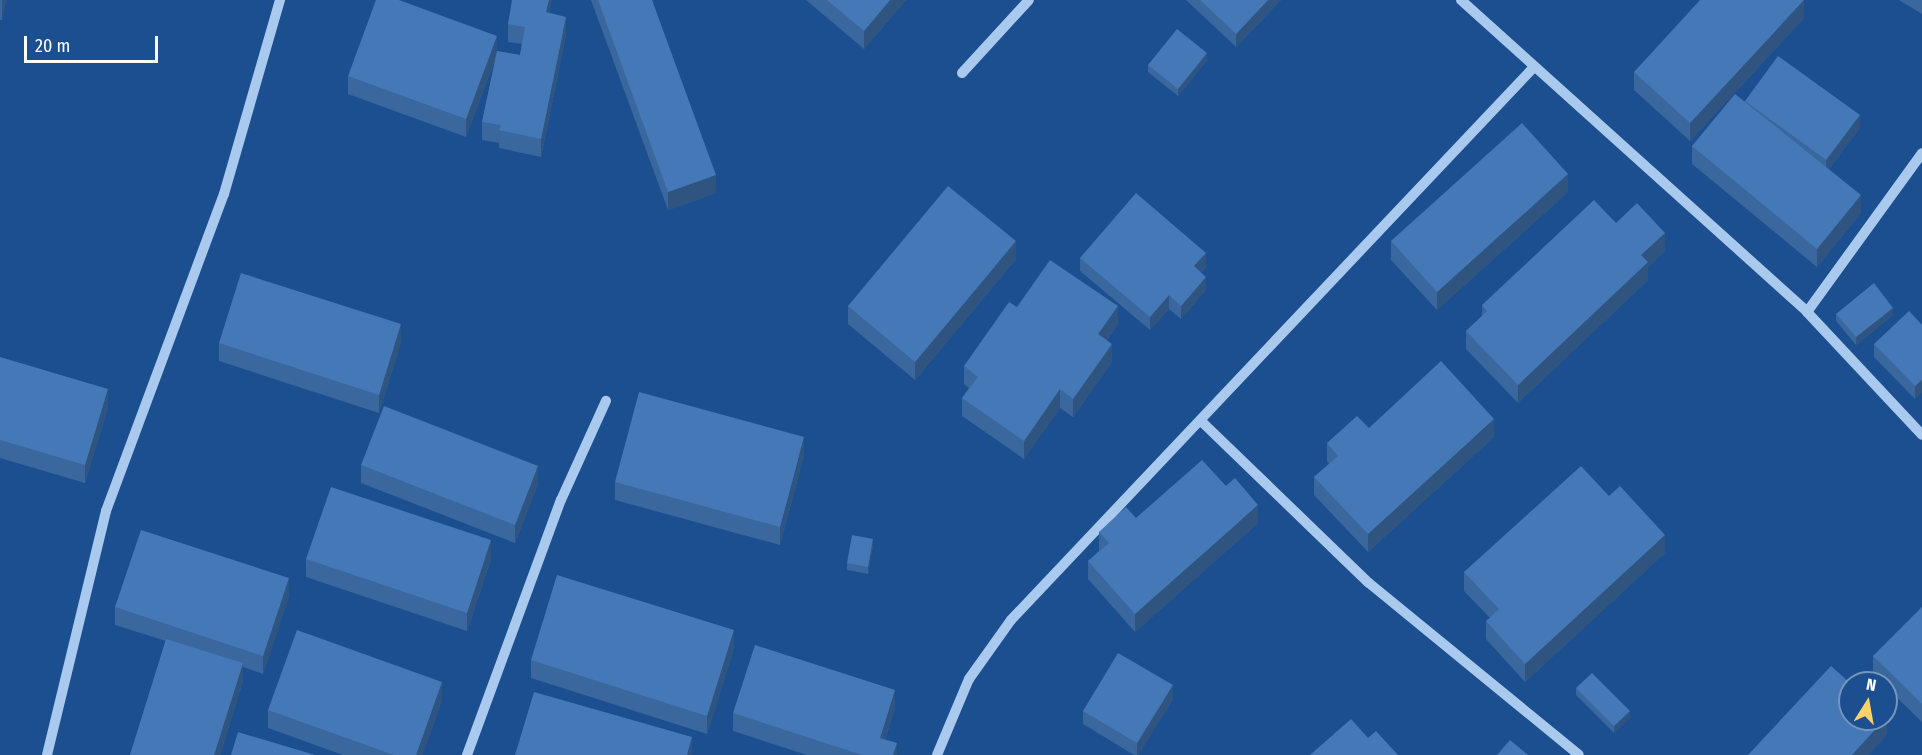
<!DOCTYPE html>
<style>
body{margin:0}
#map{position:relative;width:1922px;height:755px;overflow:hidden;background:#1b4f8f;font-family:"Fira Sans Condensed",sans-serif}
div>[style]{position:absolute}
.minor>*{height:10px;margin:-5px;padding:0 5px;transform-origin:5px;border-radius:5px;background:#a9c9ee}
.wall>*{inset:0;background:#3a679d}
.shaded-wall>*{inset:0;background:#305480}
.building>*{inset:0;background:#4478b7}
span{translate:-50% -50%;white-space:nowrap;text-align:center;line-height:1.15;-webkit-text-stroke:4.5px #1b4f8f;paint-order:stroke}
.north{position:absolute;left:1838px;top:671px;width:60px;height:60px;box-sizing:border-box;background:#1b4f8f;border:2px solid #7695bc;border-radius:50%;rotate:11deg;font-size:16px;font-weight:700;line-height:24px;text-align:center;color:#fff}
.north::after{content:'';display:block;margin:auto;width:21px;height:27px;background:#ffd166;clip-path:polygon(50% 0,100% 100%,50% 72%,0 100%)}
.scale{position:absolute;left:24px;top:36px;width:134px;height:27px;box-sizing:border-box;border:3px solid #fff;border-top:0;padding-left:8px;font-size:18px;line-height:21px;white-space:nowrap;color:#fff;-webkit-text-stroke:4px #1b4f8f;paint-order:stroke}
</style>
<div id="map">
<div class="minor">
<i style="left:1461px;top:0;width:466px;rotate:42deg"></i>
<i style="left:1807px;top:312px;width:168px;rotate:46.9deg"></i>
<i style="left:962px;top:73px;width:99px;rotate:-47.5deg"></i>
<i style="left:1807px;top:312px;width:196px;rotate:-54.1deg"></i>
<i style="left:1201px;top:421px;width:233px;rotate:44deg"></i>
<i style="left:1369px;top:583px;width:271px;rotate:39.3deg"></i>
<i style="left:47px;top:755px;width:251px;rotate:-76.4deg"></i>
<i style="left:106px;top:511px;width:338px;rotate:-69.6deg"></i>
<i style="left:224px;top:194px;width:202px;rotate:-73.9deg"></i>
<i style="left:467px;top:755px;width:272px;rotate:-69.8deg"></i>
<i style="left:561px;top:500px;width:109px;rotate:-65.6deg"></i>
<i style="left:937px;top:755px;width:82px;rotate:-67.2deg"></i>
<i style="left:969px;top:679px;width:72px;rotate:-54.6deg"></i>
<i style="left:1011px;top:620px;width:758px;rotate:-46.6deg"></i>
</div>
<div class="wall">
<i style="clip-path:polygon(0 0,6px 0,2px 20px,0 20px)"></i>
<i style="clip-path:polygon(591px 0,652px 0,716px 193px,668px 210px)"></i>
<i style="clip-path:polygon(806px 0,906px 0,864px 49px)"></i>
<i style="clip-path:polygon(1186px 0,1281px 0,1236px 47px)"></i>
<i style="clip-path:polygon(1899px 0,1922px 0,1922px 14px)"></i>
<i style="clip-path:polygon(550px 13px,566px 35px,541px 157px,499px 148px,499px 143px,482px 140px,482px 122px,496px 57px,466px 137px,348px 94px,348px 76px,497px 51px,520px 55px,522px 44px,508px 42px,508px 24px)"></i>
<i style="clip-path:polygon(1804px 18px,1690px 141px,1634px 90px,1634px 72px)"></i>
<i style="clip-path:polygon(1207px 60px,1178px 96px,1148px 72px,1148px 65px)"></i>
<i style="clip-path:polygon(1745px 101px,1860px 128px,1829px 169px,1861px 213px,1817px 267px,1692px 164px,1692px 146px)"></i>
<i style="clip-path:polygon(1568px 192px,1437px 310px,1391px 260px,1391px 241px)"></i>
<i style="clip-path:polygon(1616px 223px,1665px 251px,1648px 267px,1648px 280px,1518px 403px,1466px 349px,1466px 331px,1482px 316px,1482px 305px)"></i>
<i style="clip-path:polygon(1080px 258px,1206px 267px,1201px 272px,1206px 290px,1181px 319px,1169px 309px,1150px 330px,1080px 271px)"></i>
<i style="clip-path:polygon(1016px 259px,915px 380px,848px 324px,848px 306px)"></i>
<i style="clip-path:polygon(1017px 307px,1118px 324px,1107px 340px,1112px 362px,1073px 417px,1060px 408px,1024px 459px,962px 416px,962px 398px,969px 388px,964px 384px,964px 366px)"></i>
<i style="clip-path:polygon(1836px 314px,1893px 315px,1856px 345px,1836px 321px)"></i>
<i style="clip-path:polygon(1922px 325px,1915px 399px,1874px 357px,1874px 344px)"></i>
<i style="clip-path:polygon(401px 342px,379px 413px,219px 361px,219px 343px)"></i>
<i style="clip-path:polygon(0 357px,108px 407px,85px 483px,0 458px)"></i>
<i style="clip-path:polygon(1369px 428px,1494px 437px,1368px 552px,1314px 495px,1314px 477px,1329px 464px,1327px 461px,1327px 443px)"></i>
<i style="clip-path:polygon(804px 455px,780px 545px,615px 500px,615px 482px)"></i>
<i style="clip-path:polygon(361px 465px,538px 484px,515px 543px,361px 483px)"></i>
<i style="clip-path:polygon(1609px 496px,1665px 553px,1525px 682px,1486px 639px,1486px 621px,1490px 618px,1464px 591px,1464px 572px)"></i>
<i style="clip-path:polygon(1136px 518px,1258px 523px,1135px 632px,1088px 579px,1088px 561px,1099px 551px,1099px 532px)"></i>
<i style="clip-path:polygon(873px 546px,868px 574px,847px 570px,847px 563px)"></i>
<i style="clip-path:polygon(306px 559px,491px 559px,467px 631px,306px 577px)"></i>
<i style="clip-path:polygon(289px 596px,263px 674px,243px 667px,243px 681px,220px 755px,130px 755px,166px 641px,115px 625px,115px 607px)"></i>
<i style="clip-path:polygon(1922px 607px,1922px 722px,1886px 687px,1886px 683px,1882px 683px,1873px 675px,1873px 656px)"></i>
<i style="clip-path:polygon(734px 648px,707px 734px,531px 678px,531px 660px)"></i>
<i style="clip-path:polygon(1576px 688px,1630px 718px,1614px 733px,1576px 695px)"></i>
<i style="clip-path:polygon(1173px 699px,1138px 755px,1134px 755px,1083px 724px,1083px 711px)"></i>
<i style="clip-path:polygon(442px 700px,422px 755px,343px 755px,268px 728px,268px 710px)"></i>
<i style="clip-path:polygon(895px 708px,885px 740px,897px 755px,807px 755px,733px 731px,733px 713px)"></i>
</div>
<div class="shaded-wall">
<i style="clip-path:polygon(2px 0,6px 0,2px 20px)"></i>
<i style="clip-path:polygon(549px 0,552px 0,546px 30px,546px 12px)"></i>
<i style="clip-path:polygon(890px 0,906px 0,864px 49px,864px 31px)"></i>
<i style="clip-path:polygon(1268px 0,1281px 0,1236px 47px,1236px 34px)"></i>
<i style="clip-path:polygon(1804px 0,1804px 18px,1690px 141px,1690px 123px)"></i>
<i style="clip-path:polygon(566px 17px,566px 35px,541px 157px,541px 139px)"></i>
<i style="clip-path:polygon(497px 36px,497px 54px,466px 137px,466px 119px)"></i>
<i style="clip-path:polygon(1207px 53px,1207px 60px,1178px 96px,1178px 89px)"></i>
<i style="clip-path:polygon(1860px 115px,1860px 128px,1826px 173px,1826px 160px)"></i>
<i style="clip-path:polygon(1568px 174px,1568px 192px,1437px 310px,1437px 292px)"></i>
<i style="clip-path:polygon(716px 175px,716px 193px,668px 210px,668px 192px)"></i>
<i style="clip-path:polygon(1861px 195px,1861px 213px,1817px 267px,1817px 249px)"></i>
<i style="clip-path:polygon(1665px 233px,1665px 251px,1648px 267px,1648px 280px,1518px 403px,1518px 385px,1641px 255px)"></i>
<i style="clip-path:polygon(1016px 241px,1016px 259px,915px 380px,915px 362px)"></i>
<i style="clip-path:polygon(1206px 253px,1206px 267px,1194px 279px,1194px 266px)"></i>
<i style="clip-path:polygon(1206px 277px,1206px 290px,1181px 319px,1181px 306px)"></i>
<i style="clip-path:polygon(1169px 295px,1169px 309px,1150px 330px,1150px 317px)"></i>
<i style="clip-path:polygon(1118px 306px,1118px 324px,1098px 352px,1098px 334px)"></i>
<i style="clip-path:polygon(1893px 308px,1893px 315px,1856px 345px,1856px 337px)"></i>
<i style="clip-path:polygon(401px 324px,401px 342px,379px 413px,379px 395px)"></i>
<i style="clip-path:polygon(1112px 344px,1112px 362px,1073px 417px,1073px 399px)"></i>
<i style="clip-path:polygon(1922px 380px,1922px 393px,1915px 399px,1915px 386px)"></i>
<i style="clip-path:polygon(108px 389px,108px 407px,85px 483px,85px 465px)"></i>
<i style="clip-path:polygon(1060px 389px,1060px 408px,1024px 459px,1024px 441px)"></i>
<i style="clip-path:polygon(1494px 419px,1494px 437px,1368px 552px,1368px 534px)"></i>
<i style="clip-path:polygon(804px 437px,804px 455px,780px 545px,780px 527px)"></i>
<i style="clip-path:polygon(538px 466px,538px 484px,515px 543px,515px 525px)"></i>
<i style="clip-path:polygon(1258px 505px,1258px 523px,1135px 632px,1135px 614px)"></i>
<i style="clip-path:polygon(1665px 535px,1665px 553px,1525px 682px,1525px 664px)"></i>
<i style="clip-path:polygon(873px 539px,873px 546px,868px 574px,868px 567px)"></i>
<i style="clip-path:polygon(491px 540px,491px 559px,467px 631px,467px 613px)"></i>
<i style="clip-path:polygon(289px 578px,289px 596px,263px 674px,263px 656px)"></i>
<i style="clip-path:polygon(734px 630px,734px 648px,707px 734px,707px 716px)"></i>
<i style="clip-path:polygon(243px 663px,243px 681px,220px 755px,214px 755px)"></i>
<i style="clip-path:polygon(442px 682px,442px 700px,422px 755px,416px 755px)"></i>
<i style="clip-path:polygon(1173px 685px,1173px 699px,1138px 755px,1137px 755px,1137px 743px)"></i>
<i style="clip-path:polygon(895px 690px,895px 708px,880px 755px,880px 738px)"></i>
<i style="clip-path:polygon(1630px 711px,1630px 718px,1614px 733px,1614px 726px)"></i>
<i style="clip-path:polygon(1887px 717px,1887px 735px,1869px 755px,1852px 755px)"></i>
<i style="clip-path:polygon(692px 737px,692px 755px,687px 755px)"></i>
<i style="clip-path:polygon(897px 743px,897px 755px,893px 755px)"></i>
</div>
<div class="building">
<i style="clip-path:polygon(376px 0,399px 0,497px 36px,466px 119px,348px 76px)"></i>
<i style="clip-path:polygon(512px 0,549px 0,546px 12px,566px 17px,541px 139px,499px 130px,501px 125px,482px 122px,497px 51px,520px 55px,525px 27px,508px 24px)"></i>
<i style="clip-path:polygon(598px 0,652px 0,716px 175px,668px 192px)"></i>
<i style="clip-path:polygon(827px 0,890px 0,864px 31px)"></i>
<i style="clip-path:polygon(1200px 0,1268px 0,1236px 34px)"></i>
<i style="clip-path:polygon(1700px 0,1804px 0,1690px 123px,1634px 72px)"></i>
<i style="clip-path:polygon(1177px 29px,1207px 53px,1178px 89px,1148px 65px)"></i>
<i style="clip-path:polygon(1778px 56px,1860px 115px,1826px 160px,1745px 101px)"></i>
<i style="clip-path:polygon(1735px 94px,1861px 195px,1817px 249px,1692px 146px)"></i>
<i style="clip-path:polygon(1522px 123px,1568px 174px,1437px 292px,1391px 241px)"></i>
<i style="clip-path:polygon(948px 186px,1016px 241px,915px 362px,848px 306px)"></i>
<i style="clip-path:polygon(1136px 193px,1206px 253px,1194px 266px,1206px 277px,1181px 306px,1169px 295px,1150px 317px,1080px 258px)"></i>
<i style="clip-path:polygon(1594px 200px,1616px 223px,1637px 203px,1665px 233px,1641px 255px,1648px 262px,1518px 385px,1466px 331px,1487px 311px,1482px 305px)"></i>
<i style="clip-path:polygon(1050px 260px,1118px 306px,1098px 334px,1112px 344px,1073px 399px,1060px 389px,1024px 441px,962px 398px,978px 377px,964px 366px,1009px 302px,1017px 307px)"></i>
<i style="clip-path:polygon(241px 273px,401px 324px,379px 395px,219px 343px)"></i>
<i style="clip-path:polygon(1874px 283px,1893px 308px,1856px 337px,1836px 314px)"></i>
<i style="clip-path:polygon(1909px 311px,1922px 325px,1922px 380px,1915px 386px,1874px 344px)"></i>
<i style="clip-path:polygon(0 357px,108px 389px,85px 465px,0 440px)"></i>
<i style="clip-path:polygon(1441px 361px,1494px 419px,1368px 534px,1314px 477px,1338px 456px,1327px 443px,1357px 416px,1369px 428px)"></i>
<i style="clip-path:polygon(639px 392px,804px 437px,780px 527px,615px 482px)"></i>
<i style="clip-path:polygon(384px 406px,538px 466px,515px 525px,361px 465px)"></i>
<i style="clip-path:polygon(1202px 460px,1226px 486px,1235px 478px,1258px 505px,1135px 614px,1088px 561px,1109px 543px,1099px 532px,1126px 507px,1136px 518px)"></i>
<i style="clip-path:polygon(1581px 466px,1609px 496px,1620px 486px,1665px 535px,1525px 664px,1486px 621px,1499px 609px,1464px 572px)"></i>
<i style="clip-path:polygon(331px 487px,491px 540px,467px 613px,306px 559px)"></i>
<i style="clip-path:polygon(141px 530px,289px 578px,263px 656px,115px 607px)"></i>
<i style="clip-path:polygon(852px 535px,873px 539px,868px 567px,847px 563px)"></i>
<i style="clip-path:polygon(557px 575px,734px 630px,707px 716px,531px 660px)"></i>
<i style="clip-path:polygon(1922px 607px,1922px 704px,1873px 656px)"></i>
<i style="clip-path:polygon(297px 630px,442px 682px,416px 755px,394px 755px,268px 710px)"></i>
<i style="clip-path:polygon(166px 639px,243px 663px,214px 755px,130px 755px)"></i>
<i style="clip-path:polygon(755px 645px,895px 690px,880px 738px,897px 743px,893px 755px,862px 755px,733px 713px)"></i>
<i style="clip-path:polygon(1118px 653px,1173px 685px,1137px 743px,1083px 711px)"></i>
<i style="clip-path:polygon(1831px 666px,1850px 683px,1850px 719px,1885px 719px,1852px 755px,1748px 755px)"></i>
<i style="clip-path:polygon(1592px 673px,1630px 711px,1614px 726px,1576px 688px)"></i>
<i style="clip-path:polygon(534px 692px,692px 737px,687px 755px,515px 755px)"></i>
<i style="clip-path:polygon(1351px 719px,1368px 738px,1376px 731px,1398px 755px,1310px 755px)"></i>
<i style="clip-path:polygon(238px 732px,315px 755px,231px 755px)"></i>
<i style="clip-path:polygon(1510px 740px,1528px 755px,1497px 755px)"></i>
</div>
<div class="north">N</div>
<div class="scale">20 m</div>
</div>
